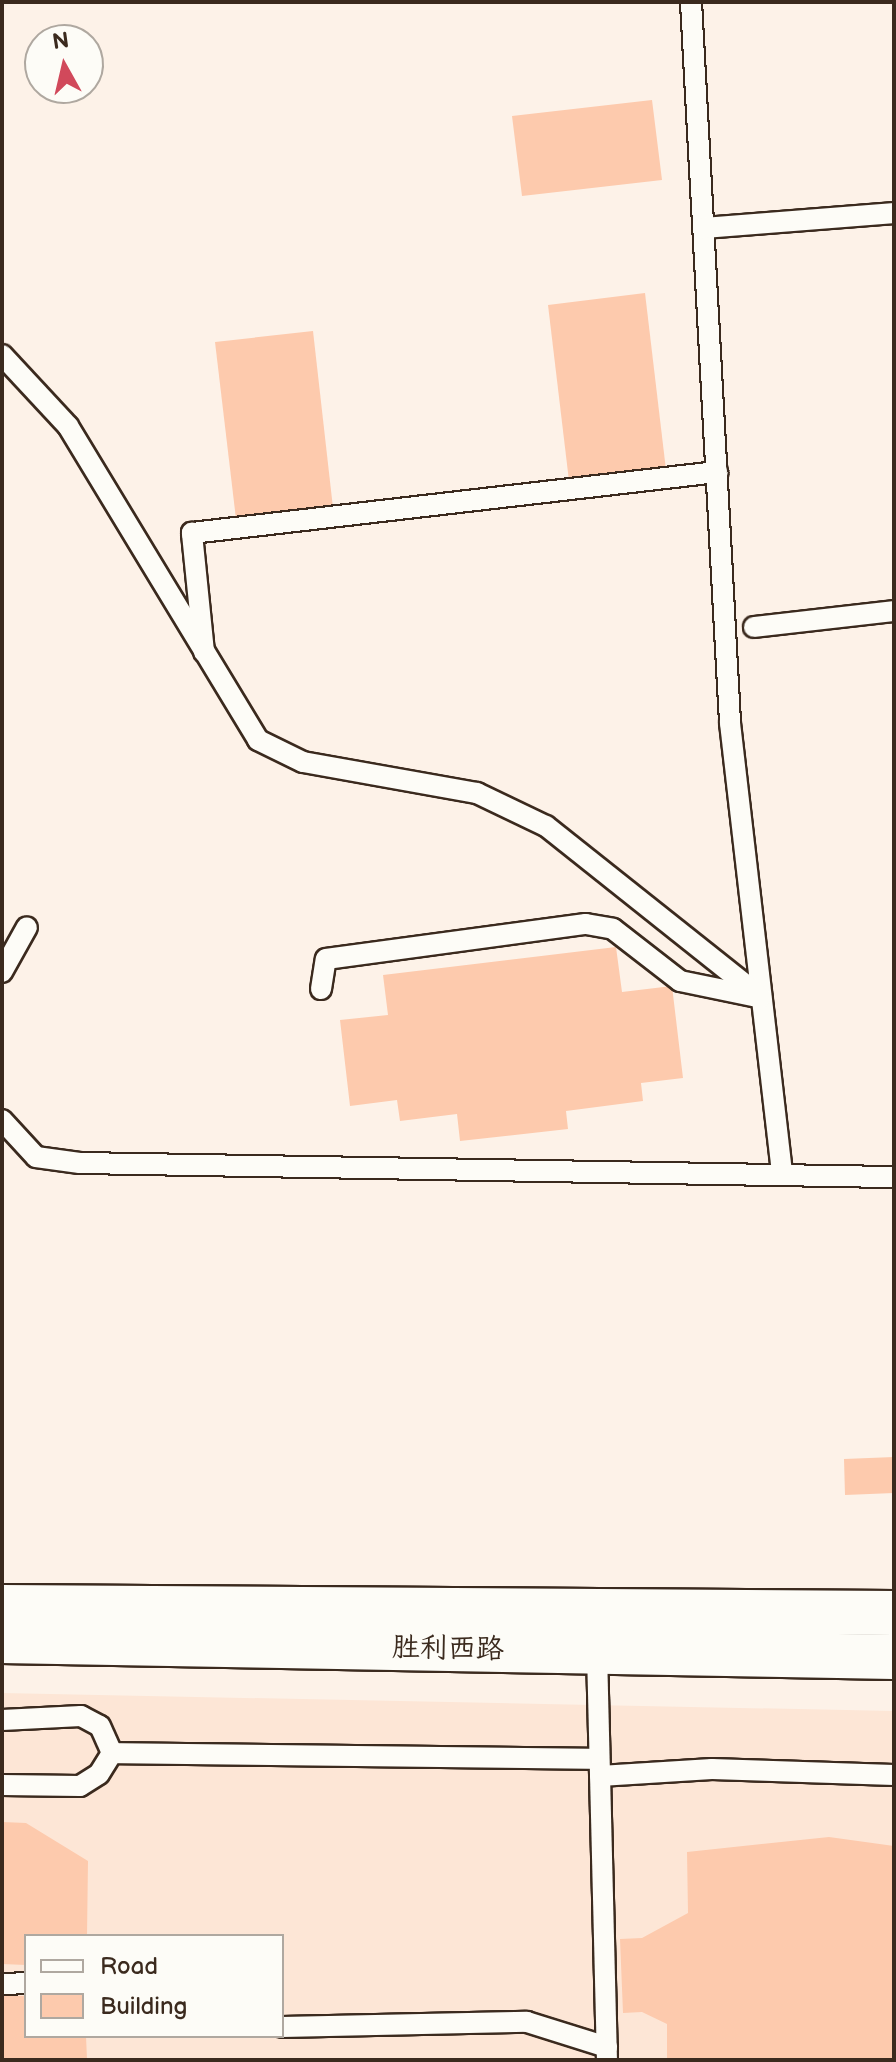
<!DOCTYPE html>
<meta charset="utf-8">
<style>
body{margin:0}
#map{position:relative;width:896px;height:2062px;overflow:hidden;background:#fdf2e8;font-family:"Balsamiq Sans","LXGW WenKai TC",sans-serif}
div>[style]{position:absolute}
.built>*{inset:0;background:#fde6d6}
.building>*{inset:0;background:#fdcaad}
.roads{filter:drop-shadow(2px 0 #3b2a1e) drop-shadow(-2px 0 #3b2a1e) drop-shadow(0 2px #3b2a1e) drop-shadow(0 -2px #3b2a1e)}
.service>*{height:20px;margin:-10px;padding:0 10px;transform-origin:10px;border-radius:10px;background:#fdfcf7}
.primary>*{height:44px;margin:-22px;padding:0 22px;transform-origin:22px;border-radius:22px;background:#fdfcf7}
span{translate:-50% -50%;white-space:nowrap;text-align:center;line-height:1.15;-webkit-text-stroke:6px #fdfcf7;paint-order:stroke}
.street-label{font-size:28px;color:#3b2a1e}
.frame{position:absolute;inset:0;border:4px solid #3b2a1e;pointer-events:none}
.legend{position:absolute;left:24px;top:1934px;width:260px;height:104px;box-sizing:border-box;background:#fdfcf7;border:2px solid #afa8a0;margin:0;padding:10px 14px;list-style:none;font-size:24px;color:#3b2a1e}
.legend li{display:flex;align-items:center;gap:16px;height:40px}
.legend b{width:40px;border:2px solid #afa8a0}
.north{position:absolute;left:24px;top:24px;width:80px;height:80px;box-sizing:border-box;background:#fdfcf7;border:2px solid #afa8a0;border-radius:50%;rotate:352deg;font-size:22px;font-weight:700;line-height:32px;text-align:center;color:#3b2a1e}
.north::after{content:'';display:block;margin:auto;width:28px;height:36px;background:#d1495b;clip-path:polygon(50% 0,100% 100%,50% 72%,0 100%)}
</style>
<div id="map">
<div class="built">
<i style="clip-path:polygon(evenodd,2px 1693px,894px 1711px,894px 2060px,2px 2060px,2px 1693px,26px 1936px,282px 1936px,282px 2036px,26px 2036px,26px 1936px)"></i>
</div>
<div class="building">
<i style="clip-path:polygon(652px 100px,662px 180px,522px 196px,512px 116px)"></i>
<i style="clip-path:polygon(645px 293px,666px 470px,569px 481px,548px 305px)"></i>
<i style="clip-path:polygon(313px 331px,333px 508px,236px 519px,215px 342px)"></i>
<i style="clip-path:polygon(616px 947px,622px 992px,672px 986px,683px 1078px,641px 1083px,643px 1101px,566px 1111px,568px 1129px,460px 1141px,457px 1114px,400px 1121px,397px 1100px,350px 1106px,340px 1020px,388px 1015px,383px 975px)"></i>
<i style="clip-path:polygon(894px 1457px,894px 1493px,845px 1495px,844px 1459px)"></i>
<i style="clip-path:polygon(2px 1822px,26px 1823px,88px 1861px,87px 1936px,26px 1936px,26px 1965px,2px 1964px)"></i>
<i style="clip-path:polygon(829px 1837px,894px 1846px,894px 2060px,667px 2060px,667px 2024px,642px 2012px,623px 2013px,620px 1939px,642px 1938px,688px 1913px,687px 1852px)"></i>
<i style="clip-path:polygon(2px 1996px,26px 1996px,26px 2036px,86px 2036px,87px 2059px,2px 2060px)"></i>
</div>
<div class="roads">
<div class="service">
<i style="left:691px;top:2px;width:722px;rotate:86.9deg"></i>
<i style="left:730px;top:723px;width:454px;rotate:83.4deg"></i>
<i style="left:704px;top:228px;width:191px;rotate:-4.5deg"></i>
<i style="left:2px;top:355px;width:97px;rotate:47.1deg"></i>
<i style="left:68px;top:426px;width:367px;rotate:58.8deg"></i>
<i style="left:258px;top:740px;width:50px;rotate:26.1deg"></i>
<i style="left:303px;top:762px;width:177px;rotate:10.1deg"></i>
<i style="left:477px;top:793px;width:76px;rotate:25.6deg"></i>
<i style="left:546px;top:826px;width:275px;rotate:38.5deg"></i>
<i style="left:754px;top:627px;width:141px;rotate:-6.5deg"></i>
<i style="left:204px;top:652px;width:120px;rotate:-95.8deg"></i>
<i style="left:192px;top:533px;width:529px;rotate:-6.63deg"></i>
<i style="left:2px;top:972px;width:51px;rotate:-60.9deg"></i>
<i style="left:321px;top:989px;width:30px;rotate:-81deg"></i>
<i style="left:326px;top:959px;width:262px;rotate:-7.7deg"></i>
<i style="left:586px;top:924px;width:27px;rotate:10deg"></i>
<i style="left:613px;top:929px;width:85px;rotate:37.8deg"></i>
<i style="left:680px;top:981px;width:80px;rotate:11.6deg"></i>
<i style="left:2px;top:1120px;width:50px;rotate:47.4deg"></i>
<i style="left:36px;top:1157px;width:44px;rotate:7.8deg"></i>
<i style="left:80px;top:1163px;width:814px;rotate:0.99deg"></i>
<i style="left:597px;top:1652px;width:408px;rotate:88.6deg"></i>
<i style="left:2px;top:1720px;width:79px;rotate:-2.9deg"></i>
<i style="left:81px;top:1716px;width:21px;rotate:28deg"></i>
<i style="left:100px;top:1726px;width:30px;rotate:66deg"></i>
<i style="left:112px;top:1753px;width:487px;rotate:0.7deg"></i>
<i style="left:600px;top:1776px;width:112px;rotate:-3.6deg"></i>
<i style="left:712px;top:1769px;width:182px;rotate:1.9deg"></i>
<i style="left:2px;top:1785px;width:78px;rotate:0.7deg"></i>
<i style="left:80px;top:1786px;width:22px;rotate:-32deg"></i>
<i style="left:99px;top:1774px;width:25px;rotate:-58deg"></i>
<i style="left:2px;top:1984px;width:24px;rotate:-2deg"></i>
<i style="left:282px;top:2027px;width:245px;rotate:-1.2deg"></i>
<i style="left:527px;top:2022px;width:84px;rotate:17.4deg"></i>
</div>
<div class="primary">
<i style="left:2px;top:1607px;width:892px;rotate:0.39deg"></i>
<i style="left:2px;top:1641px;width:892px;rotate:1.03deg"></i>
</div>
</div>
<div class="street-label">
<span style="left:448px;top:1649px;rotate:1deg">胜利西路</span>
</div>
<div class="frame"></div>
<ul class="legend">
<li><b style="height:10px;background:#fdfcf7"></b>Road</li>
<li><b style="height:22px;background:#fdcaad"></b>Building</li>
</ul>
<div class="north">N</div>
</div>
